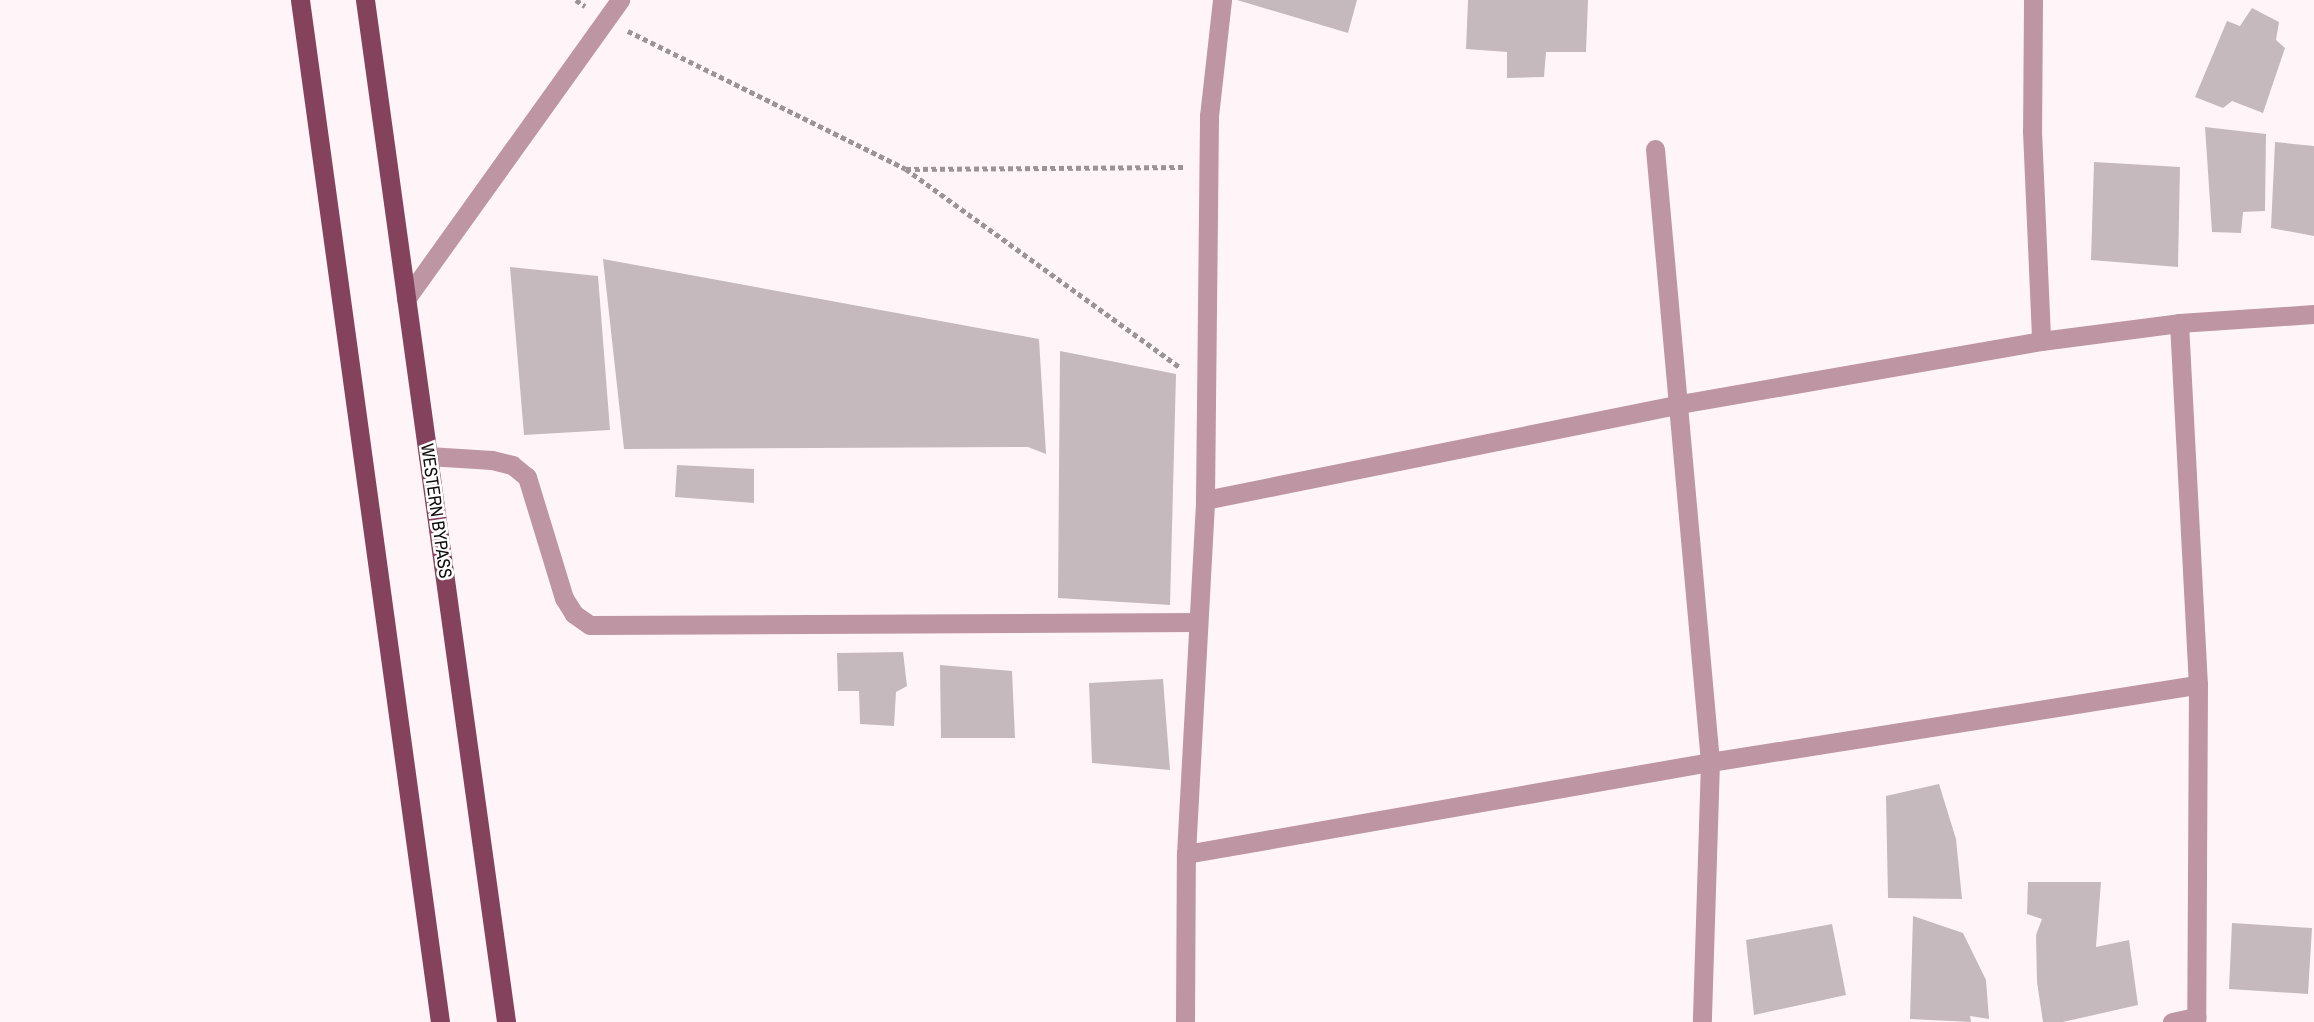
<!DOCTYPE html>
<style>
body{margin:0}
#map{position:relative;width:2314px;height:1022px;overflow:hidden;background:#fff5f8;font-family:"Archivo Narrow",sans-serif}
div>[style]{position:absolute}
.building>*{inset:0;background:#c5b9bd}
.path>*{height:4.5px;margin-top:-2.25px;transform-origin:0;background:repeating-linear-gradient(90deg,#9b9496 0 5px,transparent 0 8.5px)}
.minor>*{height:19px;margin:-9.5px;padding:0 9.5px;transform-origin:9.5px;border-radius:9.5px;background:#bd95a3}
.primary>*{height:19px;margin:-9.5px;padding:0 9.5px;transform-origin:9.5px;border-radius:9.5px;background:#85425d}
span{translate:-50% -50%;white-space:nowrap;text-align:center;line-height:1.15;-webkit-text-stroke:5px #fff;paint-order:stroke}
.street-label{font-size:18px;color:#100d0e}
</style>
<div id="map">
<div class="building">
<i style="clip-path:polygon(1237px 0,1357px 0,1348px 33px)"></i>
<i style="clip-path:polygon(1468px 0,1588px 0,1586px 52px,1546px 52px,1544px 77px,1507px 78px,1507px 52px,1466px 49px)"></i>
<i style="clip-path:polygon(2252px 8px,2279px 22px,2276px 40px,2285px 48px,2263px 113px,2232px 101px,2223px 108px,2195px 97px,2227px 21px,2240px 26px)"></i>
<i style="clip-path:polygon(2205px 127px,2266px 134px,2265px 211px,2243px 212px,2241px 233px,2212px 232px)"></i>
<i style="clip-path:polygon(2275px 142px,2314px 146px,2314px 236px,2271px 228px)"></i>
<i style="clip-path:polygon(2094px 162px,2180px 167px,2178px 267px,2091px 260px)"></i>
<i style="clip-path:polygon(603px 259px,1039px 339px,1046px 454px,1028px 447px,624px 449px)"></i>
<i style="clip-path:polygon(510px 267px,598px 276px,610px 430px,524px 435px)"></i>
<i style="clip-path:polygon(1060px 351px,1176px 374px,1170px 605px,1058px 598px)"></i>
<i style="clip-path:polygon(677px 465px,754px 469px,754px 503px,675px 497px)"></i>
<i style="clip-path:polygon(903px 652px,907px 686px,896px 692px,894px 726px,860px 724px,859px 691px,838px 691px,837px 653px)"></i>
<i style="clip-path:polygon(940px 665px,1012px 671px,1015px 738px,941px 738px)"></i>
<i style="clip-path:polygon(1163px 679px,1170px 770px,1092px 763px,1089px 683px)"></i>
<i style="clip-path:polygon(1939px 784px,1956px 839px,1962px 899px,1888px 898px,1886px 796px)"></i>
<i style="clip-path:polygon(2028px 882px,2101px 882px,2096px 947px,2129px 940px,2138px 1005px,2063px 1022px,2043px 1022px,2037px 982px,2036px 935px,2042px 919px,2027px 914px)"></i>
<i style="clip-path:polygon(1913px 916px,1963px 933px,1986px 980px,1989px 1019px,1970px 1016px,1971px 1022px,1910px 1019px)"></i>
<i style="clip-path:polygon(2232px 923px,2312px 928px,2308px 994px,2229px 989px)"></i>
<i style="clip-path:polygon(1832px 924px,1846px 995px,1754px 1015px,1746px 940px)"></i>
</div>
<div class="path">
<i style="left:576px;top:0;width:11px;rotate:34deg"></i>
<i style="left:628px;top:31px;width:310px;rotate:26.4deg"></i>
<i style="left:906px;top:169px;width:277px;rotate:-0.4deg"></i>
<i style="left:906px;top:169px;width:338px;rotate:35.9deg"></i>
</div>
<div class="minor">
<i style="left:2033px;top:0;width:131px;rotate:90.4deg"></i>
<i style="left:2032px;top:131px;width:210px;rotate:87.5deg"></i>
<i style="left:1655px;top:149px;width:615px;rotate:84.87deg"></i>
<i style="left:1710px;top:762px;width:260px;rotate:91.8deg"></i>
<i style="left:406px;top:299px;width:368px;rotate:-54.4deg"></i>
<i style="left:2179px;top:323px;width:362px;rotate:87deg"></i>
<i style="left:2198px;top:685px;width:337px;rotate:90.3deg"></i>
<i style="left:428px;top:456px;width:64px;rotate:3.6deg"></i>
<i style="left:492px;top:460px;width:21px;rotate:14deg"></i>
<i style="left:512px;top:465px;width:19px;rotate:39deg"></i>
<i style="left:527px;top:477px;width:127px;rotate:73deg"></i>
<i style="left:564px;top:598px;width:19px;rotate:58deg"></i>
<i style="left:574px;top:614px;width:19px;rotate:35deg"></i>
<i style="left:590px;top:625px;width:608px;rotate:-0.28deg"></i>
<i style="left:1205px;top:500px;width:485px;rotate:-11.4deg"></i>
<i style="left:1680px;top:404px;width:366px;rotate:-9.9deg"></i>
<i style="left:2041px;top:341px;width:139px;rotate:-7.4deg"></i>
<i style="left:2179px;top:323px;width:135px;rotate:-3.8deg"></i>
<i style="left:1186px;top:854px;width:532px;rotate:-9.96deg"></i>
<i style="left:1710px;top:762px;width:494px;rotate:-9deg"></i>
<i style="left:1185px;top:1022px;width:168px;rotate:-89.7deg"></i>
<i style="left:1186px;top:854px;width:355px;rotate:-86.9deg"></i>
<i style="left:1205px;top:500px;width:384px;rotate:-89.4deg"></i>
<i style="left:1209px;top:116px;width:117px;rotate:-83.6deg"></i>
<i style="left:2172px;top:1022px;width:25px;rotate:-12deg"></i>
</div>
<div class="primary">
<i style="left:300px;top:0;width:1032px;rotate:82.2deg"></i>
<i style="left:365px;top:0;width:1032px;rotate:82.14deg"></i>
</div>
<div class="street-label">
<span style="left:436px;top:511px;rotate:82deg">WESTERN BYPASS</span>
</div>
</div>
